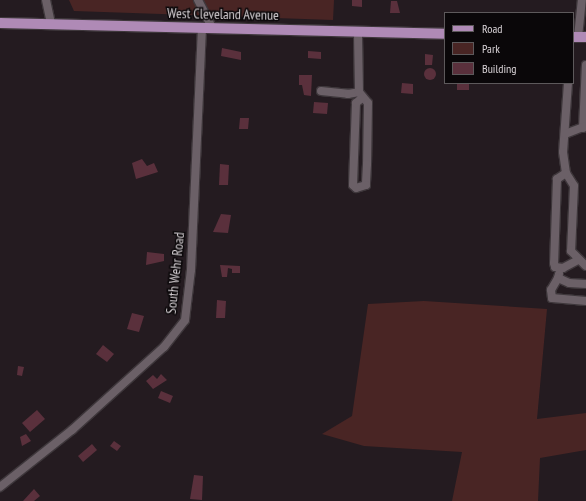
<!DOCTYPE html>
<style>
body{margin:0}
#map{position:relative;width:586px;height:501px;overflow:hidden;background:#241b20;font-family:"PT Sans Narrow",sans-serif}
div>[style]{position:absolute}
.green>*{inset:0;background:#492524}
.building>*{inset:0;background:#5a303c}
.round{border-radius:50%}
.roads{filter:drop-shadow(1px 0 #3e373b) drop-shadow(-1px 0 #3e373b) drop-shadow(0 1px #3e373b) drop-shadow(0 -1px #3e373b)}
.minor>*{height:8px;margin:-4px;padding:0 4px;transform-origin:4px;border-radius:4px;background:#6b6067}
.major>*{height:10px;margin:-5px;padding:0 5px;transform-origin:5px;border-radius:5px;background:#af8ab6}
span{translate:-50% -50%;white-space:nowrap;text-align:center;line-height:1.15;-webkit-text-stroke:3px #0a0709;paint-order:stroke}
.street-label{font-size:14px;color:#d9d3d7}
.legend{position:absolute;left:444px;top:12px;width:130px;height:72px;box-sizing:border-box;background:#0a0709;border:1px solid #5d595b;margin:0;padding:5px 7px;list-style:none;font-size:12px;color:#d9d3d7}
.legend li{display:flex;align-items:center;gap:8px;height:20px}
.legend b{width:20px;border:1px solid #5d595b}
</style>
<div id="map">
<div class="green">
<i style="clip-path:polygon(69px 0,334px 0,333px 20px,74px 11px)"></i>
<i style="clip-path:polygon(424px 301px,547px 309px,537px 419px,586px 413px,586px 450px,540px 458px,538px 501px,452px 501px,462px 452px,364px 446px,322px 434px,352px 416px,368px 304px)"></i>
</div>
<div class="building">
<i style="clip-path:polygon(352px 0,362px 0,362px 7px,352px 6px)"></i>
<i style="clip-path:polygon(391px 1px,397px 1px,400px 13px,390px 13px)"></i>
<i style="clip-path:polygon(222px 48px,241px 52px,241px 60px,221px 56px)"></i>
<i style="clip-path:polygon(308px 51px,321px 52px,321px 59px,308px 58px)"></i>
<i style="clip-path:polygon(425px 54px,433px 55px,432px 65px,425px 65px)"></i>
<i class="round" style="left:424px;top:68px;width:12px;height:12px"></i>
<i style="clip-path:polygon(299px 75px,312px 75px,311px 96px,304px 95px,302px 85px,299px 85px)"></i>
<i style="clip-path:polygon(402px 83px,413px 84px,413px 94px,401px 93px)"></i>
<i style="clip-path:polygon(457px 84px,469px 84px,469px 90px,457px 90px)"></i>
<i style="clip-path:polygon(314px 102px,328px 103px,327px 114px,313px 113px)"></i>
<i style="clip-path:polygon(240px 118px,249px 118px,248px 129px,239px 129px)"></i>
<i style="clip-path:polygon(142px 159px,147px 166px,154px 163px,158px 172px,136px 179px,132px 163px)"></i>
<i style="clip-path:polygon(220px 164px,229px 165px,228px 185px,219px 185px)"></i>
<i style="clip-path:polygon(221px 214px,231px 215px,228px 233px,213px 232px)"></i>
<i style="clip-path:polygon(147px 252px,164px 254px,164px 261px,146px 265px)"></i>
<i style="clip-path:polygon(220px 265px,240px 266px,240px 273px,232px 273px,232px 269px,228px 268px,227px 277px,222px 277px)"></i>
<i style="clip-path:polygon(217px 300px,226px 301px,225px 318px,216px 318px)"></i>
<i style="clip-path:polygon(132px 313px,144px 316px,139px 332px,127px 329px)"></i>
<i style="clip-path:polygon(103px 345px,114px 354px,107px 362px,96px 354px)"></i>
<i style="clip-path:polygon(18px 366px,24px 367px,22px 376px,17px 375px)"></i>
<i style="clip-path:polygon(161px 374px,167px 380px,153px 389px,146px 381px,153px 375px,157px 379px)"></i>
<i style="clip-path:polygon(161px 391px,173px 396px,170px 403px,158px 398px)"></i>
<i style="clip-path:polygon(37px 410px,45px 419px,30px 432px,22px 423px)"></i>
<i style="clip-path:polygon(26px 434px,31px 441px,22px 446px,20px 437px)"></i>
<i style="clip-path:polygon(114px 441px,121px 446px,117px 451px,110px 446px)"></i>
<i style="clip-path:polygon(92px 444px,97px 450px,83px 462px,78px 456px)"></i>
<i style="clip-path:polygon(194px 475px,203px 476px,202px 500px,190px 499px)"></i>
<i style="clip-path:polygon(34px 489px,40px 496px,34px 501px,23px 501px)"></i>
</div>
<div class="roads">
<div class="minor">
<i style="left:46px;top:0;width:25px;rotate:78deg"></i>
<i style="left:198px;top:0;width:31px;rotate:63deg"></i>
<i style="left:578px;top:37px;width:37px;rotate:-84deg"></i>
<i style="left:568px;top:83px;width:69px;rotate:94.1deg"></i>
<i style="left:563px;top:152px;width:21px;rotate:82deg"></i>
<i style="left:566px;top:173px;width:15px;rotate:58deg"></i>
<i style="left:574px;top:186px;width:65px;rotate:92.6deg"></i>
<i style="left:571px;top:251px;width:21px;rotate:45deg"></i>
<i style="left:321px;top:91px;width:27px;rotate:6deg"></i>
<i style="left:348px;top:94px;width:11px;rotate:-10deg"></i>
<i style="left:359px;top:92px;width:60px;rotate:-91deg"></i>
<i style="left:359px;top:92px;width:14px;rotate:51deg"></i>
<i style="left:368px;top:103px;width:61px;rotate:90.9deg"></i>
<i style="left:367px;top:164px;width:21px;rotate:93deg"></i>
<i style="left:366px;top:185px;width:10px;rotate:163deg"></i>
<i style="left:356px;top:188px;width:4px;rotate:-135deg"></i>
<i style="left:353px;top:185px;width:82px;rotate:-87.9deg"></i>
<i style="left:356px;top:103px;width:8px;rotate:-40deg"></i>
<i style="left:583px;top:128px;width:63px;rotate:-87.3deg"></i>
<i style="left:565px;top:134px;width:22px;rotate:-21deg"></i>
<i style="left:566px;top:173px;width:11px;rotate:146deg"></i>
<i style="left:557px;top:179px;width:84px;rotate:92deg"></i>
<i style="left:554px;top:263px;width:4px;rotate:76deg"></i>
<i style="left:555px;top:267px;width:8px;rotate:7deg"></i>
<i style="left:563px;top:268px;width:17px;rotate:-28deg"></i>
<i style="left:559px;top:274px;width:4px;rotate:104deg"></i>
<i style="left:558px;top:278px;width:12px;rotate:24deg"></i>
<i style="left:569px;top:283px;width:17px;rotate:3deg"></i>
<i style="left:558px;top:278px;width:14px;rotate:120deg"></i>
<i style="left:551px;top:290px;width:8px;rotate:83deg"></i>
<i style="left:552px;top:298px;width:34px;rotate:5deg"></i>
<i style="left:0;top:487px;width:92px;rotate:-38.4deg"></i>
<i style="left:72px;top:430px;width:124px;rotate:-42.1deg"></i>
<i style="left:164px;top:347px;width:34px;rotate:-52deg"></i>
<i style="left:185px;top:320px;width:50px;rotate:-83.2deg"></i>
<i style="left:191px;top:270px;width:242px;rotate:-87.4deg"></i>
</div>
<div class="major">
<i style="left:0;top:23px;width:445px;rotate:1.4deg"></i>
<i style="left:573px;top:37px;width:13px"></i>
</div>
</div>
<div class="street-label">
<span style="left:223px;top:14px;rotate:1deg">West Cleveland Avenue</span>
<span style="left:175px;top:273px;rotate:-84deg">South Wehr Road</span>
</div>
<ul class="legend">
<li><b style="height:5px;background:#af8ab6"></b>Road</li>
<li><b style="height:11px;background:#492524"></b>Park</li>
<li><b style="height:11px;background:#5a303c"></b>Building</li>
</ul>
</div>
